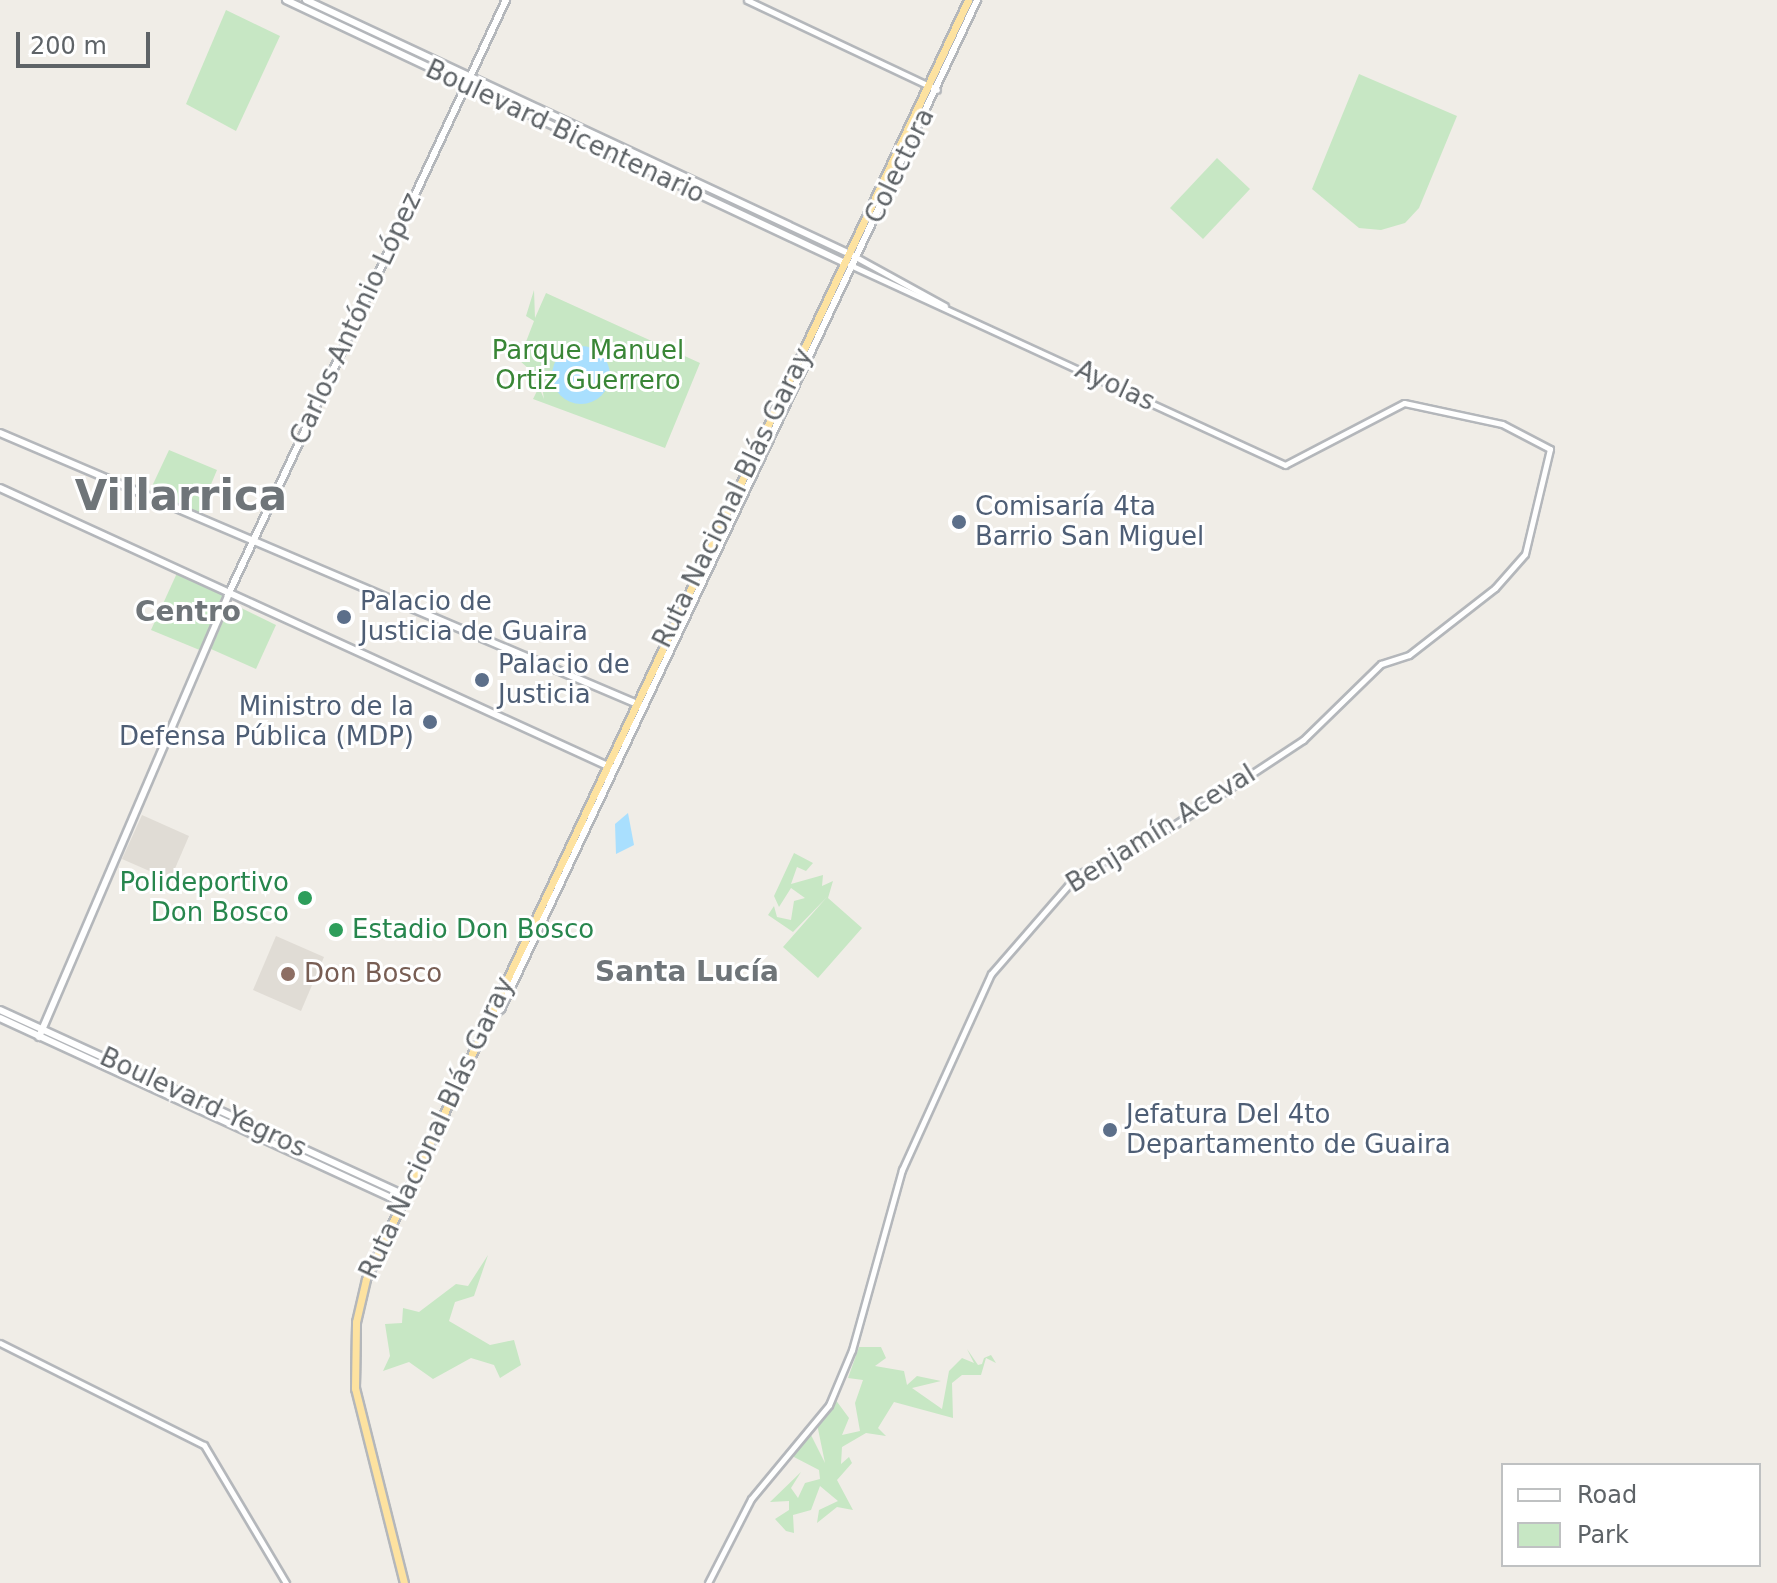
<!DOCTYPE html>
<meta charset="utf-8">
<style>
body{margin:0}
#map{position:relative;width:1777px;height:1583px;overflow:hidden;background:#f0ede7;font-family:"DejaVu Sans",sans-serif}
div>[style]{position:absolute}
.education>*{inset:0;background:#e0dcd5}
.green>*{inset:0;background:#c7e7c4}
.water>*{inset:0;background:#a9dffe}
.round{border-radius:50%}
.roads{filter:drop-shadow(2px 0 #b4b7bb) drop-shadow(-2px 0 #b4b7bb) drop-shadow(0 2px #b4b7bb) drop-shadow(0 -2px #b4b7bb)}
.tertiary>*{height:5px;margin:-2.5px;padding:0 2.5px;transform-origin:2.5px;border-radius:2.5px;background:#fff}
.secondary>*{height:6px;margin:-3px;padding:0 3px;transform-origin:3px;border-radius:3px;background:#fff}
.trunk>*{height:7px;margin:-3.5px;padding:0 3.5px;transform-origin:3.5px;border-radius:3.5px;background:#fde2a0}
.dots>*{width:22px;height:22px;translate:-50% -50%;box-sizing:border-box;border:4px solid #fff;border-radius:50%}
span{translate:-50% -50%;white-space:nowrap;text-align:center;line-height:1.15;-webkit-text-stroke:6px #fff;paint-order:stroke}
.street-label{font-size:26px;color:#5e6367}
.park-label{font-size:26px;color:#398636}
.service-label{font-size:26px;color:#4e5e75}
.left{translate:0 -50%;text-align:left}
.right{translate:-100% -50%;text-align:right}
.leisure-label{font-size:26px;color:#27864d}
.education-label{font-size:26px;color:#785e54}
.neighbourhood-label{font-size:28px;color:#6f7579;font-weight:700}
.town-label{font-size:42px;color:#6f7579;font-weight:700}
.legend{position:absolute;left:1501px;top:1463px;width:260px;height:104px;box-sizing:border-box;background:#fff;border:2px solid #bfc1c2;margin:0;padding:10px 14px;list-style:none;font-size:24px;color:#5e6367}
.legend li{display:flex;align-items:center;gap:16px;height:40px}
.legend b{width:40px;border:2px solid #bfc1c2}
.scale{position:absolute;left:16px;top:32px;width:134px;height:36px;box-sizing:border-box;border:4px solid #5e6367;border-top:0;padding-left:10px;font-size:24px;line-height:28px;white-space:nowrap;color:#5e6367;-webkit-text-stroke:6px #fff;paint-order:stroke}
</style>
<div id="map">
<div class="education">
<i style="clip-path:polygon(142px 815px,189px 836px,170px 880px,122px 859px)"></i>
<i style="clip-path:polygon(276px 936px,324px 957px,301px 1011px,253px 990px)"></i>
</div>
<div class="green">
<i style="clip-path:polygon(226px 10px,280px 36px,236px 131px,186px 104px)"></i>
<i style="clip-path:polygon(1359px 74px,1457px 116px,1419px 208px,1405px 223px,1381px 230px,1359px 228px,1312px 189px)"></i>
<i style="clip-path:polygon(1217px 158px,1250px 189px,1203px 239px,1170px 208px)"></i>
<i style="clip-path:polygon(534px 290px,535px 318px,546px 293px,700px 363px,665px 448px,533px 399px,539px 387px,544px 399px,541px 380px,519px 360px,534px 321px,526px 316px)"></i>
<i style="clip-path:polygon(169px 450px,217px 470px,197px 518px,147px 497px)"></i>
<i style="clip-path:polygon(177px 573px,226px 596px,202px 651px,151px 630px)"></i>
<i style="clip-path:polygon(231px 603px,276px 625px,256px 669px,211px 649px)"></i>
<i style="clip-path:polygon(794px 853px,813px 863px,806px 871px,797px 867px,791px 884px,823px 875px,822px 886px,833px 881px,828px 898px,862px 928px,818px 978px,783px 947px,827px 897px,793px 932px,768px 915px,774px 906px,777px 917px,791px 920px,794px 901px,805px 898px,791px 888px,779px 907px,774px 896px)"></i>
<i style="clip-path:polygon(488px 1255px,474px 1296px,455px 1302px,449px 1321px,490px 1345px,514px 1340px,521px 1365px,500px 1378px,494px 1365px,471px 1358px,433px 1379px,409px 1362px,383px 1371px,390px 1356px,385px 1324px,402px 1323px,403px 1308px,419px 1312px,456px 1284px,468px 1286px)"></i>
<i style="clip-path:polygon(859px 1347px,881px 1347px,886px 1358px,875px 1366px,904px 1371px,907px 1385px,917px 1376px,941px 1381px,912px 1388px,942px 1409px,949px 1371px,962px 1358px,974px 1363px,967px 1349px,978px 1365px,982px 1364px,984px 1358px,991px 1355px,996px 1363px,986px 1358px,981px 1375px,962px 1375px,952px 1383px,953px 1418px,894px 1402px,878px 1428px,886px 1436px,866px 1433px,842px 1447px,841px 1464px,849px 1457px,852px 1463px,837px 1480px,853px 1510px,837px 1507px,817px 1523px,819px 1510px,838px 1501px,820px 1486px,811px 1510px,793px 1515px,794px 1533px,786px 1531px,775px 1519px,789px 1510px,789px 1501px,770px 1502px,801px 1472px,791px 1488px,798px 1498px,805px 1483px,820px 1479px,819px 1470px,792px 1456px,811px 1435px,825px 1463px,817px 1424px,835px 1399px,849px 1418px,842px 1435px,860px 1431px,855px 1403px,863px 1380px,848px 1378px)"></i>
</div>
<div class="water">
<i class="round" style="left:552px;top:346px;width:58px;height:58px"></i>
<i style="clip-path:polygon(628px 813px,634px 845px,616px 854px,615px 824px)"></i>
</div>
<div class="roads">
<div class="tertiary">
<i style="left:747px;top:0;width:210px;rotate:25.3deg"></i>
<i style="left:852px;top:255px;width:106px;rotate:28.7deg"></i>
<i style="left:0;top:1343px;width:228px;rotate:26.6deg"></i>
<i style="left:204px;top:1445px;width:161px;rotate:59.3deg"></i>
<i style="left:708px;top:1583px;width:94px;rotate:-62.9deg"></i>
<i style="left:751px;top:1499px;width:122px;rotate:-50.3deg"></i>
<i style="left:829px;top:1405px;width:60px;rotate:-67.3deg"></i>
<i style="left:852px;top:1350px;width:187px;rotate:-74.5deg"></i>
<i style="left:902px;top:1170px;width:215px;rotate:-65.6deg"></i>
<i style="left:991px;top:974px;width:131px;rotate:-49deg"></i>
<i style="left:1077px;top:875px;width:106px;rotate:-27.1deg"></i>
<i style="left:1171px;top:827px;width:158px;rotate:-33.4deg"></i>
<i style="left:1303px;top:740px;width:109px;rotate:-44.3deg"></i>
<i style="left:1381px;top:664px;width:29px;rotate:-18deg"></i>
<i style="left:1409px;top:655px;width:109px;rotate:-37.9deg"></i>
<i style="left:1495px;top:588px;width:45px;rotate:-48.6deg"></i>
<i style="left:1525px;top:554px;width:108px;rotate:-76.6deg"></i>
<i style="left:1550px;top:449px;width:54px;rotate:-152.5deg"></i>
<i style="left:1502px;top:424px;width:100px;rotate:-167.9deg"></i>
<i style="left:1404px;top:403px;width:134px;rotate:152.5deg"></i>
<i style="left:1285px;top:465px;width:479px;rotate:-155.3deg"></i>
</div>
<div class="secondary">
<i style="left:286px;top:0;width:618px;rotate:25.2deg"></i>
<i style="left:306px;top:0;width:600px;rotate:25.03deg"></i>
<i style="left:0;top:433px;width:690px;rotate:23.04deg"></i>
<i style="left:0;top:488px;width:673px;rotate:24.58deg"></i>
<i style="left:0;top:1010px;width:447px;rotate:24.6deg"></i>
<i style="left:0;top:1018px;width:443px;rotate:24.7deg"></i>
<i style="left:488px;top:1021px;width:18px;rotate:-43deg"></i>
<i style="left:501px;top:1009px;width:1116px;rotate:-64.74deg"></i>
<i style="left:39px;top:1037px;width:481px;rotate:-66.8deg"></i>
<i style="left:228px;top:595px;width:657px;rotate:-64.96deg"></i>
</div>
<div class="trunk">
<i style="left:404px;top:1583px;width:201px;rotate:-104.1deg"></i>
<i style="left:355px;top:1388px;width:66px;rotate:-89.1deg"></i>
<i style="left:356px;top:1322px;width:44px;rotate:-76.9deg"></i>
<i style="left:366px;top:1279px;width:1414px;rotate:-64.79deg"></i>
</div>
</div>
<div class="dots">
<i style="left:959px;top:522px;background:#5c6f8a"></i>
<i style="left:344px;top:617px;background:#5c6f8a"></i>
<i style="left:482px;top:680px;background:#5c6f8a"></i>
<i style="left:430px;top:722px;background:#5c6f8a"></i>
<i style="left:305px;top:898px;background:#2e9e5b"></i>
<i style="left:336px;top:930px;background:#2e9e5b"></i>
<i style="left:288px;top:974px;background:#8d6e63"></i>
<i style="left:1110px;top:1130px;background:#5c6f8a"></i>
</div>
<div class="street-label">
<span style="left:565px;top:132px;rotate:25deg">Boulevard Bicentenario</span>
<span style="left:900px;top:166px;rotate:-64deg">Colectora</span>
<span style="left:356px;top:319px;rotate:-65deg">Carlos António López</span>
<span style="left:1115px;top:386px;rotate:25deg">Ayolas</span>
<span style="left:733px;top:498px;rotate:-64deg">Ruta Nacional Blás Garay</span>
<span style="left:1161px;top:829px;rotate:-32deg">Benjamín Aceval</span>
<span style="left:203px;top:1103px;rotate:25deg">Boulevard Yegros</span>
<span style="left:437px;top:1128px;rotate:-65deg">Ruta Nacional Blás Garay</span>
</div>
<div class="park-label">
<span style="left:588px;top:366px">Parque Manuel<br>Ortiz Guerrero</span>
</div>
<div class="service-label">
<span class="left" style="left:975px;top:522px">Comisaría 4ta<br>Barrio San Miguel</span>
<span class="left" style="left:360px;top:617px">Palacio de<br>Justicia de Guaira</span>
<span class="left" style="left:498px;top:680px">Palacio de<br>Justicia</span>
<span class="right" style="left:414px;top:722px">Ministro de la<br>Defensa Pública (MDP)</span>
<span class="left" style="left:1126px;top:1130px">Jefatura Del 4to<br>Departamento de Guaira</span>
</div>
<div class="leisure-label">
<span class="right" style="left:289px;top:898px">Polideportivo<br>Don Bosco</span>
<span class="left" style="left:352px;top:930px">Estadio Don Bosco</span>
</div>
<div class="education-label">
<span class="left" style="left:304px;top:974px">Don Bosco</span>
</div>
<div class="neighbourhood-label">
<span style="left:188px;top:612px">Centro</span>
<span style="left:687px;top:972px">Santa Lucía</span>
</div>
<div class="town-label">
<span style="left:181px;top:496px">Villarrica</span>
</div>
<ul class="legend">
<li><b style="height:10px;background:#fff"></b>Road</li>
<li><b style="height:22px;background:#c7e7c4"></b>Park</li>
</ul>
<div class="scale">200 m</div>
</div>
